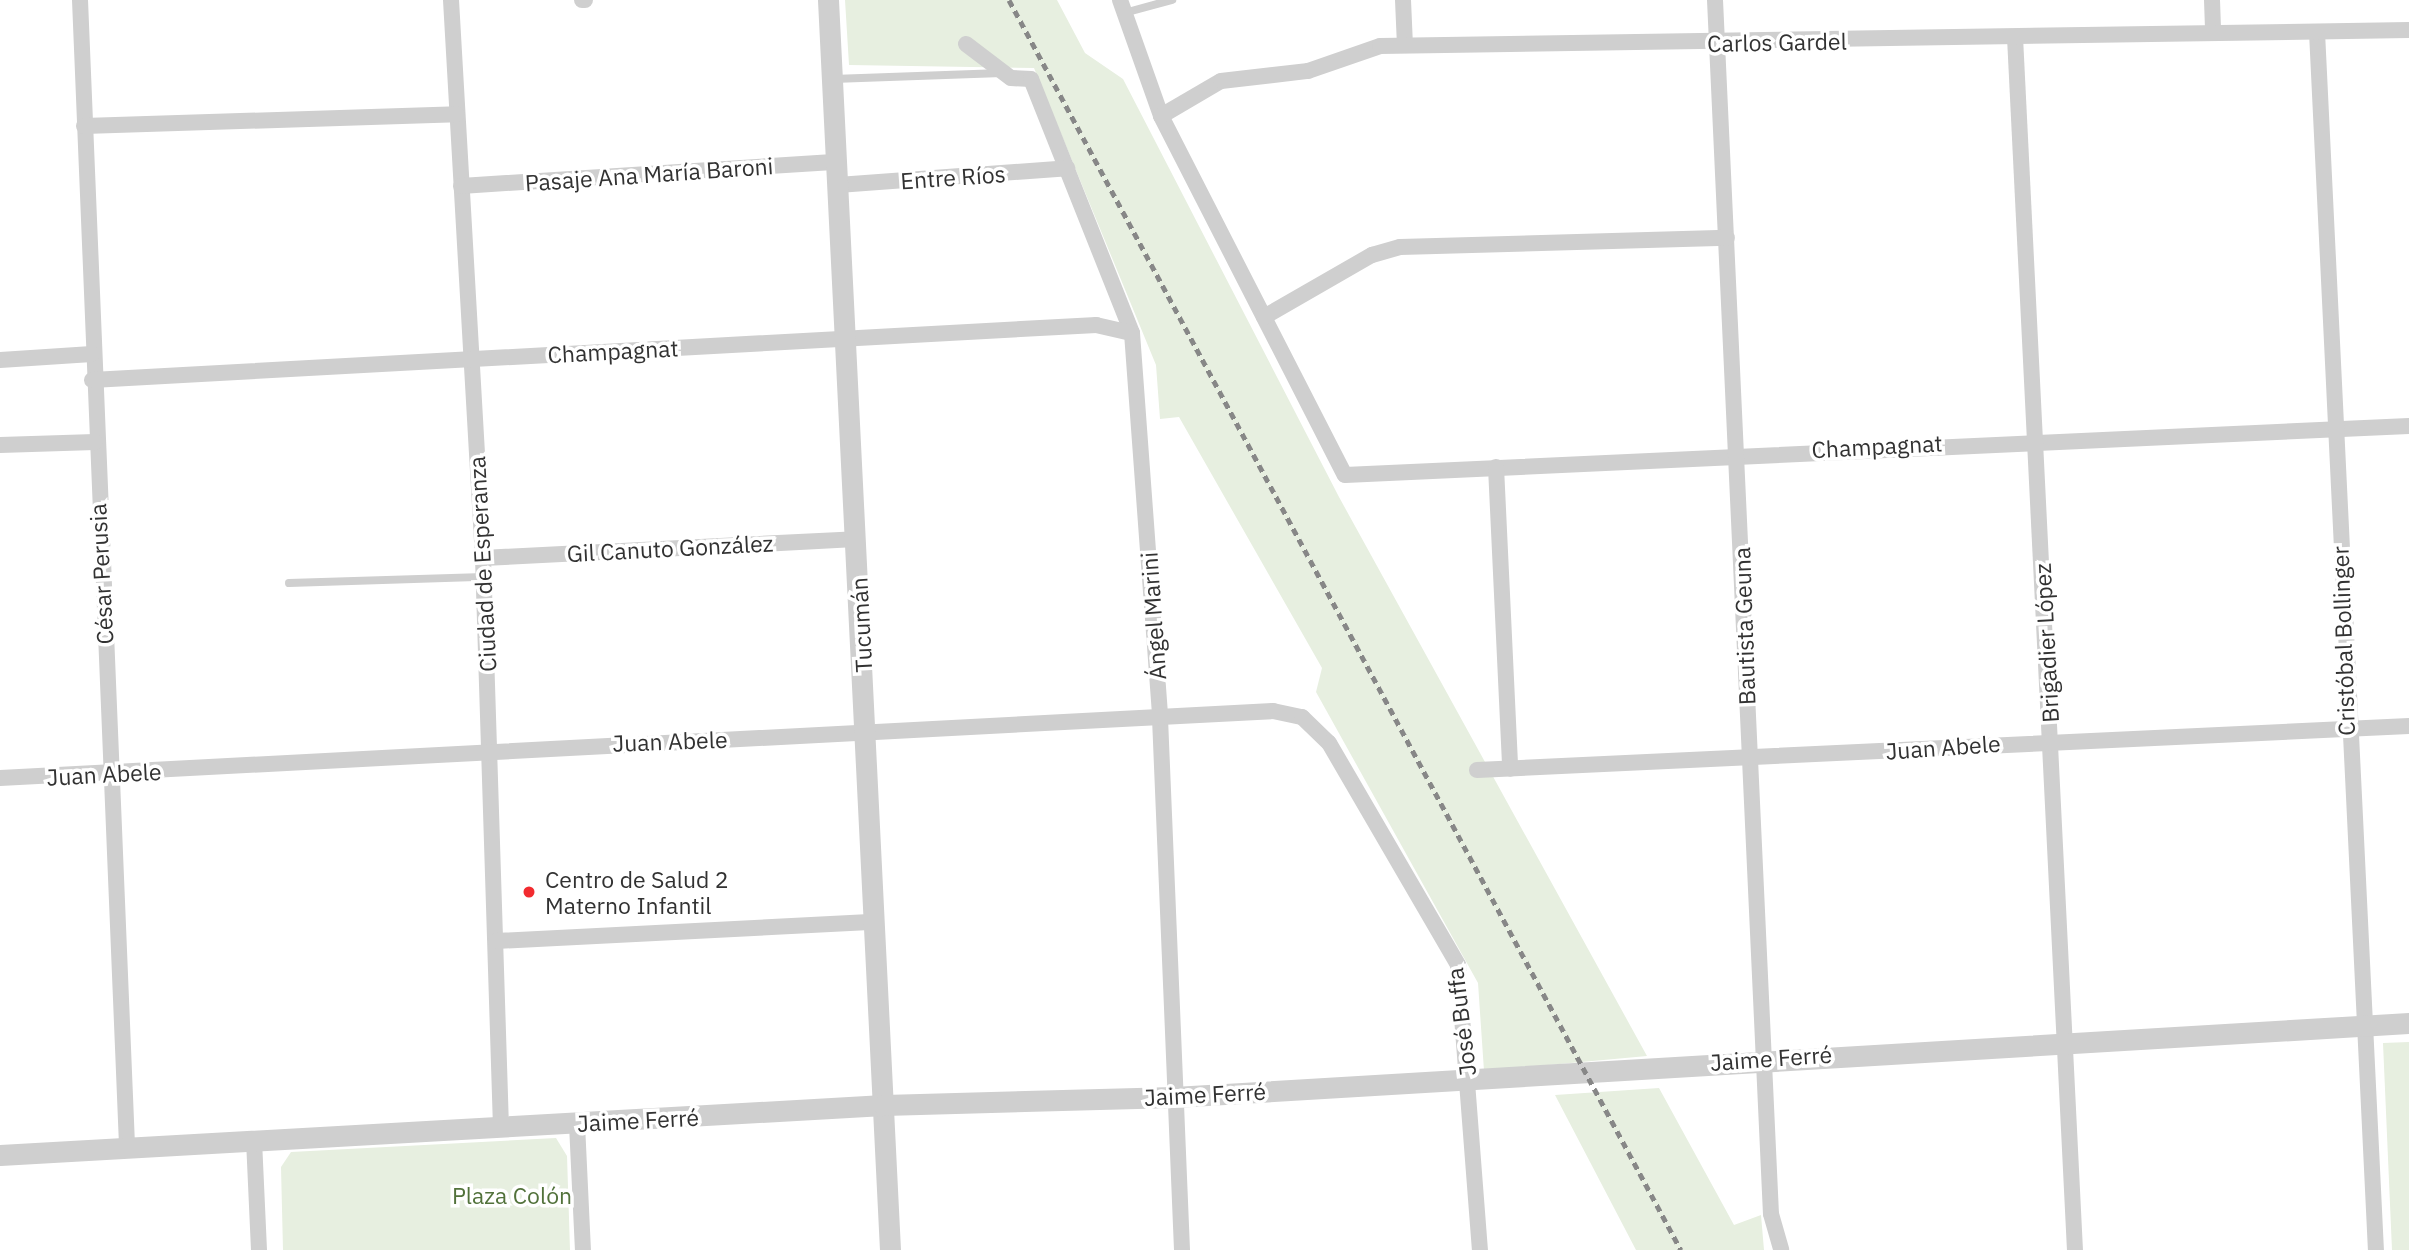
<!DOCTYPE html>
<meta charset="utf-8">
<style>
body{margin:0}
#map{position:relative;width:2409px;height:1250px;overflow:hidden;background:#fff;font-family:"IBM Plex Sans",sans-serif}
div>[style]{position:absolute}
.green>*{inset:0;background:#e7efe0}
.service>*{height:8px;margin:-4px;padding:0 4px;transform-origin:4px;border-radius:4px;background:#cfcfcf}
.minor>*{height:16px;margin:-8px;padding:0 8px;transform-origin:8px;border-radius:8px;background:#cfcfcf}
.tertiary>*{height:21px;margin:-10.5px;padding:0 10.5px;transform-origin:10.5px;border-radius:10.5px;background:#cfcfcf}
.rail>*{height:5px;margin-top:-2.5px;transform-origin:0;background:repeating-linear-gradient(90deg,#878787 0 7px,transparent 0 12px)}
.dots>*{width:19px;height:19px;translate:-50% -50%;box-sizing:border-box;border:4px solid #fff;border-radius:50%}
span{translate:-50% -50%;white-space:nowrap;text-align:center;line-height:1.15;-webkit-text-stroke:7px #fff;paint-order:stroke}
.street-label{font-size:23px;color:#323232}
.poi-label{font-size:23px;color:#323232}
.left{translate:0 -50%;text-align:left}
.park-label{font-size:23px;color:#52723b}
</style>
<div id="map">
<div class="green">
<i style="clip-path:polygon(845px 0,1057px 0,1085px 53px,1123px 79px,1339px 497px,1647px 1056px,1484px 1071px,1478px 983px,1316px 692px,1322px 668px,1179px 417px,1160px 419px,1156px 365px,1034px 68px,849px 65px)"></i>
<i style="clip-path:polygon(2409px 1042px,2409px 1250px,2392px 1250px,2383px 1043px)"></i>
<i style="clip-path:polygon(1659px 1088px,1734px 1225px,1761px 1215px,1764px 1250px,1636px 1250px,1555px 1095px)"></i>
<i style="clip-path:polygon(556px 1138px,567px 1156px,570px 1250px,283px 1250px,281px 1167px,291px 1152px)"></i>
</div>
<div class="service">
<i style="left:1124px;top:13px;width:50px;rotate:-15.2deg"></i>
<i style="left:833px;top:79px;width:169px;rotate:-2deg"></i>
<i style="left:289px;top:583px;width:195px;rotate:-1.8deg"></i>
</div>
<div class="minor">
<i style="left:80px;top:0;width:1148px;rotate:87.65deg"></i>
<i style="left:451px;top:0;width:559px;rotate:86.72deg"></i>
<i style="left:483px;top:558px;width:571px;rotate:88.19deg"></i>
<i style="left:582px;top:0;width:3px"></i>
<i style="left:1120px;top:0;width:123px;rotate:70.5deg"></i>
<i style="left:1161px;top:116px;width:403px;rotate:62.9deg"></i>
<i style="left:1345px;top:475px;width:1065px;rotate:-2.64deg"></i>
<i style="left:1403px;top:0;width:45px;rotate:87.5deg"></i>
<i style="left:1715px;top:0;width:1215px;rotate:87.36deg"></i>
<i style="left:1771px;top:1214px;width:37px;rotate:74deg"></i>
<i style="left:2212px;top:0;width:33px;rotate:88deg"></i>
<i style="left:2317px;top:32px;width:1219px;rotate:87.23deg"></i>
<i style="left:2015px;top:37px;width:1214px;rotate:87.17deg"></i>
<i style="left:966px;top:44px;width:56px;rotate:37.1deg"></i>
<i style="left:1011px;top:78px;width:20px;rotate:3deg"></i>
<i style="left:1031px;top:79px;width:273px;rotate:68.3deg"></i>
<i style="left:1132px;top:333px;width:386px;rotate:85.8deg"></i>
<i style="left:1160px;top:718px;width:532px;rotate:87.63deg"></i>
<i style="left:1161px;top:116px;width:69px;rotate:-30.3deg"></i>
<i style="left:1221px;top:81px;width:88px;rotate:-6.6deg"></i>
<i style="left:1308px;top:71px;width:76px;rotate:-19.1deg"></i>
<i style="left:1380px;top:46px;width:1029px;rotate:-0.89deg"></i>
<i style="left:84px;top:126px;width:373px;rotate:-1.8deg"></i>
<i style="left:838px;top:185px;width:230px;rotate:-4.2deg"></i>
<i style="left:461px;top:186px;width:377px;rotate:-3.7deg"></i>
<i style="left:1264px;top:317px;width:125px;rotate:-29.9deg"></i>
<i style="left:1372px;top:255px;width:29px;rotate:-16deg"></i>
<i style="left:1400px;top:247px;width:327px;rotate:-1.6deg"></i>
<i style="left:0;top:360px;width:92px;rotate:-3.7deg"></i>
<i style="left:92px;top:380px;width:1006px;rotate:-3.14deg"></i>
<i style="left:1096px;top:325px;width:37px;rotate:13deg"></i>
<i style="left:0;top:445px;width:95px;rotate:-1.8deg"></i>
<i style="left:1496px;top:467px;width:302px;rotate:87.3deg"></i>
<i style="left:483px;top:558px;width:373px;rotate:-2.9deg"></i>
<i style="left:1477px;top:770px;width:933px;rotate:-2.7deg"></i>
<i style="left:0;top:778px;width:1275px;rotate:-3.01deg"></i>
<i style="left:1273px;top:711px;width:30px;rotate:12deg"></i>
<i style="left:1302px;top:717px;width:37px;rotate:44deg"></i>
<i style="left:1329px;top:743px;width:257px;rotate:59.8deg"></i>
<i style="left:1458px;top:965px;width:286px;rotate:85.6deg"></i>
<i style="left:496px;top:941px;width:379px;rotate:-2.9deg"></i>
<i style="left:577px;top:1124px;width:126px;rotate:87.3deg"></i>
<i style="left:254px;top:1140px;width:110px;rotate:87.4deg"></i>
</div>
<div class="tertiary">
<i style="left:828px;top:0;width:1252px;rotate:87.16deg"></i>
<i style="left:0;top:1155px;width:885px;rotate:-3.24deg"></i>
<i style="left:884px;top:1105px;width:290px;rotate:-1.6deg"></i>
<i style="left:1174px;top:1097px;width:1237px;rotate:-3.43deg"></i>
</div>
<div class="rail">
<i style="left:1009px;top:0;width:1419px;rotate:61.74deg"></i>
</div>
<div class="dots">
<i style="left:529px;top:892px;background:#f22b2f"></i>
</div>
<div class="street-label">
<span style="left:1777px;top:42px;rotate:-1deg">Carlos Gardel</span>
<span style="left:649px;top:174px;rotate:-4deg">Pasaje Ana María Baroni</span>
<span style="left:953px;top:177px;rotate:-4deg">Entre Ríos</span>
<span style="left:613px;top:351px;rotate:-3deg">Champagnat</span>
<span style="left:1877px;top:446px;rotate:-3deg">Champagnat</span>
<span style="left:670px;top:548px;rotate:-3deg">Gil Canuto González</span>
<span style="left:482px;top:564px;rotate:-93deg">Ciudad de Esperanza</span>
<span style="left:101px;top:574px;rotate:-93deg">César Perusia</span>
<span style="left:1153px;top:616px;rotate:-94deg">Ángel Marini</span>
<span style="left:861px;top:625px;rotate:-93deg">Tucumán</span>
<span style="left:1744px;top:626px;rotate:-92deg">Bautista Geuna</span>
<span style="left:2343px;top:641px;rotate:-92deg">Cristóbal Bollinger</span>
<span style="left:2046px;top:643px;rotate:-93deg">Brigadier López</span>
<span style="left:670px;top:741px;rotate:-2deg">Juan Abele</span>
<span style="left:1943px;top:747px;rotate:-4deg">Juan Abele</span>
<span style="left:104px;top:774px;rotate:-3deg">Juan Abele</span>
<span style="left:1461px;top:1022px;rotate:-97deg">José Buffa</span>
<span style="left:1771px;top:1058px;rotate:-4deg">Jaime Ferré</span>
<span style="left:1205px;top:1094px;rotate:-3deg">Jaime Ferré</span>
<span style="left:638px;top:1120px;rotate:-3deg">Jaime Ferré</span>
</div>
<div class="poi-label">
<span class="left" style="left:545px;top:892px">Centro de Salud 2<br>Materno Infantil</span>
</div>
<div class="park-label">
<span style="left:512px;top:1195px">Plaza Colón</span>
</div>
</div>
